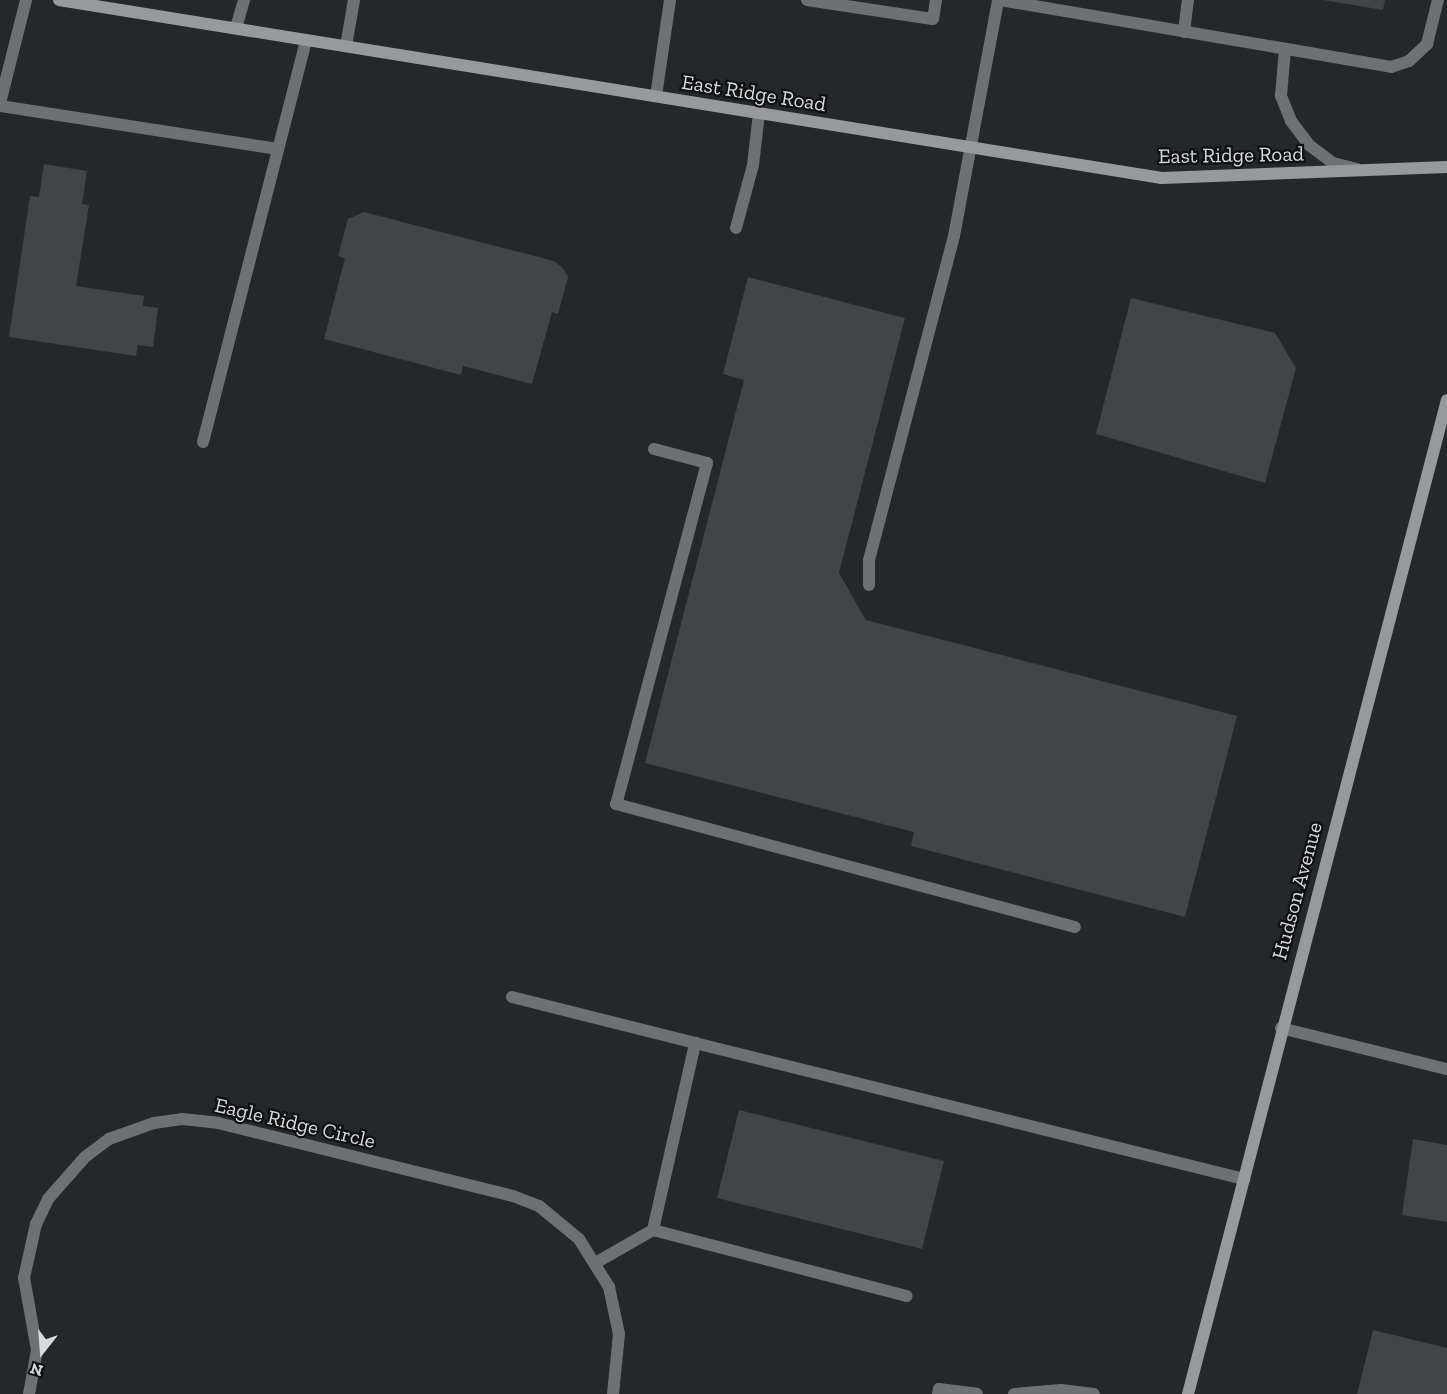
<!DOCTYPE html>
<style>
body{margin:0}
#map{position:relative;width:1447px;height:1394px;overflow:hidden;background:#25272a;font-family:"Zilla Slab",serif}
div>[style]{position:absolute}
.building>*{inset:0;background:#424448}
.service>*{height:12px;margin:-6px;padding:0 6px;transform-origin:6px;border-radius:6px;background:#6f7072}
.minor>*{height:12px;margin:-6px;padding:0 6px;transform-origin:6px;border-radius:6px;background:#6f7072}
.secondary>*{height:12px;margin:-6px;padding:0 6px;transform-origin:6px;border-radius:6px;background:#98999c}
span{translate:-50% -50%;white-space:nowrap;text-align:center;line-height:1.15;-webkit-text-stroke:4.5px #0f1011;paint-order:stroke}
.street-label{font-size:21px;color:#d8d9db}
.north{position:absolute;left:12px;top:1322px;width:60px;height:60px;-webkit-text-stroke:4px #0f1011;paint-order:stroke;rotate:197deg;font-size:16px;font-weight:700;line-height:24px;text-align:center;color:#d8d9db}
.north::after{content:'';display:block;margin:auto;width:21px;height:27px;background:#d8d9db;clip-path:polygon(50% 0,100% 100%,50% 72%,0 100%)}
</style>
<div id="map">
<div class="building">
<i style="clip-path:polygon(1323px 0,1385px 0,1383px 10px)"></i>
<i style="clip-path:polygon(44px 164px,87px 171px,82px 204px,89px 205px,76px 286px,144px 296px,143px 306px,158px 308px,153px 347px,138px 345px,136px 356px,9px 337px,30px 196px,39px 197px)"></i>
<i style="clip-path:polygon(364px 212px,554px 261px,563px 268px,568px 277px,558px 314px,552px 312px,532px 384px,463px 366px,461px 375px,324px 339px,345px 258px,338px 256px,348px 219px)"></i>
<i style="clip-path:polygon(748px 277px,905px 318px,839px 573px,866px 620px,1237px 716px,1185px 917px,911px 846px,914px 832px,645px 763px,744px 380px,723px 374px)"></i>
<i style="clip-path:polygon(1131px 298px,1275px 333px,1296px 368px,1265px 483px,1096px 434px)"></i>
<i style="clip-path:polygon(739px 1110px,944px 1161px,922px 1249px,717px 1198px)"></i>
<i style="clip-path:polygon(1413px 1139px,1447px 1145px,1447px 1222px,1402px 1215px)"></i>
<i style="clip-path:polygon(1373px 1330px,1447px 1348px,1447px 1394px,1357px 1394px)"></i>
</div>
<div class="service">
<i style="left:807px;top:0;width:127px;rotate:8.6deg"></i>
<i style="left:933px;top:19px;width:19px;rotate:-81deg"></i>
<i style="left:1000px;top:0;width:397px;rotate:9.7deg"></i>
<i style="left:1391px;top:67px;width:19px;rotate:-18deg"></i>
<i style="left:1409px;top:61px;width:25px;rotate:-43deg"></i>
<i style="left:1427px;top:44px;width:45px;rotate:-76deg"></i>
<i style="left:236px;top:28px;width:29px;rotate:-74deg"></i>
<i style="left:1184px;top:32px;width:32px;rotate:-83deg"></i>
<i style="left:346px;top:46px;width:47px;rotate:-80.1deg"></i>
<i style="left:1285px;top:49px;width:47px;rotate:94.9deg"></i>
<i style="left:1281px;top:96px;width:27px;rotate:68deg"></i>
<i style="left:1291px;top:121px;width:30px;rotate:53deg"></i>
<i style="left:1309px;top:145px;width:30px;rotate:37deg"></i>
<i style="left:1333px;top:163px;width:25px;rotate:14deg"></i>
<i style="left:656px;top:96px;width:97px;rotate:-81.7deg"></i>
<i style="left:0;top:103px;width:106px;rotate:-75.8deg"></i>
<i style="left:0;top:106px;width:281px;rotate:8.8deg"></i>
<i style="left:736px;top:228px;width:65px;rotate:-74.9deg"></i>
<i style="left:753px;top:165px;width:52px;rotate:-83.4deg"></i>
<i style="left:203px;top:442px;width:415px;rotate:-75.6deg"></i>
<i style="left:654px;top:449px;width:55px;rotate:14.8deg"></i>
<i style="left:707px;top:463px;width:353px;rotate:104.9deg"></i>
<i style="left:616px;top:804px;width:475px;rotate:15deg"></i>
<i style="left:869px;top:585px;width:25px;rotate:-90deg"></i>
<i style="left:869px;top:560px;width:335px;rotate:-75.3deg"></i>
<i style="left:954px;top:236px;width:240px;rotate:-79.4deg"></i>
<i style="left:512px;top:997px;width:189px;rotate:14.1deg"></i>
<i style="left:653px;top:1230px;width:192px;rotate:-77.3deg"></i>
<i style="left:695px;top:1043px;width:566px;rotate:13.91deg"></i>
<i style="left:597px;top:1262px;width:64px;rotate:-29.7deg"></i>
<i style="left:653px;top:1230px;width:262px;rotate:14.6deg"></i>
<i style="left:938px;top:1394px;width:5px;rotate:-79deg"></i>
<i style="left:939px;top:1389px;width:38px;rotate:7deg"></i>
<i style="left:1014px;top:1394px;width:47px;rotate:-4.9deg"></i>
<i style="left:1061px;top:1390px;width:33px;rotate:7deg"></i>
</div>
<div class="minor">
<i style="left:1281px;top:1028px;width:171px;rotate:13.9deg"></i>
<i style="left:29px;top:1394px;width:45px;rotate:-79.7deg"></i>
<i style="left:37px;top:1350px;width:73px;rotate:-100.2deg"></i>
<i style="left:24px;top:1278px;width:55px;rotate:-77.5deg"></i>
<i style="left:36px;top:1224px;width:28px;rotate:-64deg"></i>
<i style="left:48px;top:1199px;width:56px;rotate:-48.6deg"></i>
<i style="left:85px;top:1157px;width:30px;rotate:-37deg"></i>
<i style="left:109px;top:1139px;width:48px;rotate:-19.6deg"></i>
<i style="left:154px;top:1123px;width:28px;rotate:-8deg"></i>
<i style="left:182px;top:1119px;width:36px;rotate:6deg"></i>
<i style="left:218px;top:1123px;width:304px;rotate:13.9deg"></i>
<i style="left:513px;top:1196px;width:28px;rotate:21deg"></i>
<i style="left:539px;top:1206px;width:52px;rotate:39.5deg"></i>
<i style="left:579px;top:1239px;width:57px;rotate:58deg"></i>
<i style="left:609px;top:1287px;width:48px;rotate:78deg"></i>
<i style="left:619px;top:1334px;width:60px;rotate:95.7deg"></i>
</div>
<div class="secondary">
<i style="left:59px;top:0;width:1117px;rotate:9.17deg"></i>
<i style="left:1162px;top:178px;width:285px;rotate:-2.2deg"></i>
<i style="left:1188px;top:1394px;width:1027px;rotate:-75.4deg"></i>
</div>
<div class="street-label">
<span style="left:754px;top:93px;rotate:9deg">East Ridge Road</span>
<span style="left:1231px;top:155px;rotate:-1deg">East Ridge Road</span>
<span style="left:1297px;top:891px;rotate:-75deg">Hudson Avenue</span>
<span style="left:295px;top:1123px;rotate:13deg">Eagle Ridge Circle</span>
</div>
<div class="north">N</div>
</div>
